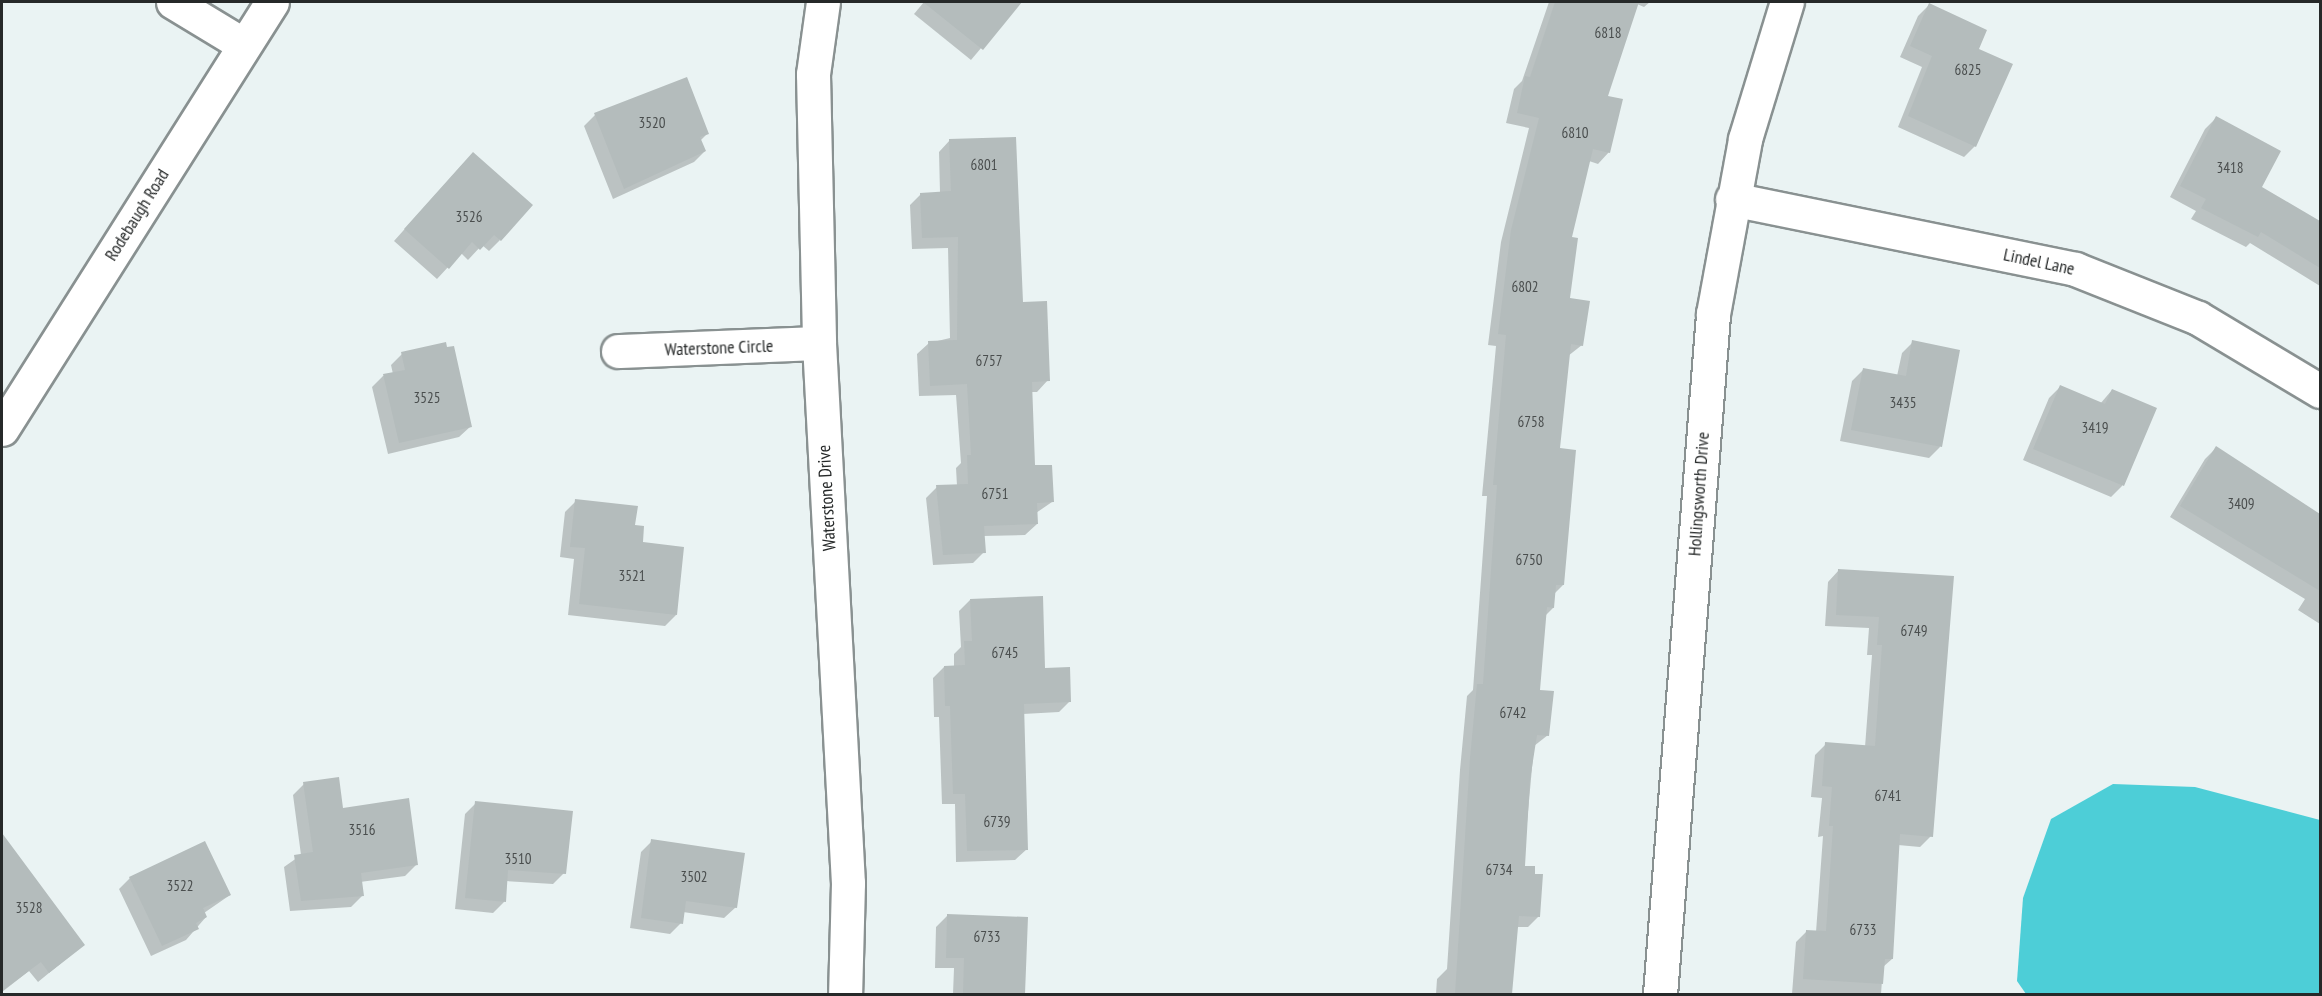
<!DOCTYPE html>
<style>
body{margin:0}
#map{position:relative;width:2322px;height:996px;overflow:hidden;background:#eaf3f3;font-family:"PT Sans Narrow",sans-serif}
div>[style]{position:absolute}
.water>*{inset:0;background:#4dced7}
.shadow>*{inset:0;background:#0003}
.building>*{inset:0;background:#b4bcbc}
.roads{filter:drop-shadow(2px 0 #899191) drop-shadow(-2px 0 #899191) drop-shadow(0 2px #899191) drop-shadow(0 -2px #899191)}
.minor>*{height:33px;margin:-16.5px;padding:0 16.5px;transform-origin:16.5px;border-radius:16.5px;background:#fff}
span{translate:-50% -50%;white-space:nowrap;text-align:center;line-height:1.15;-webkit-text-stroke:5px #fff;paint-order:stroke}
.number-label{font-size:15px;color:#4a4e4e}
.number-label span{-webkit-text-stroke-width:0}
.street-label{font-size:18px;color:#262929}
.frame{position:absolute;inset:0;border:3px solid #262929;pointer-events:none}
</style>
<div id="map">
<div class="water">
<i style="clip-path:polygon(2113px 784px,2195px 787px,2320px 820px,2320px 994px,2026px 994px,2017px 981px,2023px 898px,2051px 819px)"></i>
</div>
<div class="shadow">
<i style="clip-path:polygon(924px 2px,1020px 2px,971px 60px,914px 14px)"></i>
<i style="clip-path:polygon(1549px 2px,1650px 2px,1644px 7px,1637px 4px,1606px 97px,1609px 152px,1598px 164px,1589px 161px,1570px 238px,1568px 300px,1582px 345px,1568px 356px,1559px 450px,1563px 585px,1554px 594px,1553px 608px,1545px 616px,1538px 691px,1548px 735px,1534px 746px,1523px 867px,1539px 916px,1528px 927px,1517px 927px,1511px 994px,1436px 994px,1437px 979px,1447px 969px,1460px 770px,1467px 696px,1473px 690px,1487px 496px,1482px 496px,1496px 346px,1488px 345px,1501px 242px,1529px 128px,1506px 123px,1514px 89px,1522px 81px)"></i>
<i style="clip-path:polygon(1929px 5px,1977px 49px,1975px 146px,1964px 157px,1898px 127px,1922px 67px,1900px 57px,1918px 16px)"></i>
<i style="clip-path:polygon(595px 115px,708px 133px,700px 141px,705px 151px,694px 162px,613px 199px,584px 126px)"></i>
<i style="clip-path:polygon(2216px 118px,2260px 188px,2320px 223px,2320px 286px,2250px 243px,2246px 247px,2191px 219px,2196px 211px,2170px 197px,2205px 129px)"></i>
<i style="clip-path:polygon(950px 140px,1022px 304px,1048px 380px,1037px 392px,1031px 392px,1034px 467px,1052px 502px,1036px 513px,1037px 524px,1025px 535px,983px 536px,984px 552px,973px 563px,933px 565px,926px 498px,937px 487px,957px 486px,956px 468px,961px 463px,956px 395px,919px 396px,917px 354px,929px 343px,950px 338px,948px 248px,912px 249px,910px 205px,921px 194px,940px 193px,939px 152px)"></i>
<i style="clip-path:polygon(462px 165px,500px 240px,489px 251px,482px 245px,468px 260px,461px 253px,437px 279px,394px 241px)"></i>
<i style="clip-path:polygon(1913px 342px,1940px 447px,1929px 458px,1840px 441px,1852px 381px,1863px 370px,1897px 376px,1902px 353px)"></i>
<i style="clip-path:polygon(402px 354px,471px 426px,459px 437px,388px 454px,372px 387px,383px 376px,393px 374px,391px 365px)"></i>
<i style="clip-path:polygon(2060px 387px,2100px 404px,2112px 390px,2155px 409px,2122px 486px,2111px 497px,2023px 460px,2049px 398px)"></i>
<i style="clip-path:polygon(2216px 448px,2320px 516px,2320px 624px,2298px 610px,2305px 599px,2170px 517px,2205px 459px)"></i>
<i style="clip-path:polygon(576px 501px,634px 527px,676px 615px,665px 626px,568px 615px,574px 559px,560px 557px,565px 512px)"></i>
<i style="clip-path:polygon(1839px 570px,1952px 578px,1931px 836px,1920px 847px,1898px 845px,1892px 959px,1883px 967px,1881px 994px,1792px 994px,1796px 942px,1807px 931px,1816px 932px,1823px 836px,1818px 837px,1822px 798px,1811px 797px,1815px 755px,1826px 744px,1865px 747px,1872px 655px,1867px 655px,1869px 628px,1825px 626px,1828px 582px)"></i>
<i style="clip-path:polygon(970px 600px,1044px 670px,1070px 701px,1059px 712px,1023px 714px,1027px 849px,1015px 860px,956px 862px,955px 804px,942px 804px,939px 717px,934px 717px,933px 678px,944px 667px,954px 667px,954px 654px,961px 647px,959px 611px)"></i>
<i style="clip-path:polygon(304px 784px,341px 809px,416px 865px,405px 876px,360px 882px,362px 896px,351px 907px,290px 911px,284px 867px,301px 855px,293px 795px)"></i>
<i style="clip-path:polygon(476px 803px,564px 873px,553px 884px,506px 881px,504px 902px,493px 913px,455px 909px,465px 814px)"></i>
<i style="clip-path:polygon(652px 841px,736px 907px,724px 918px,683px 912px,681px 923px,670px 934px,630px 928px,641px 852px)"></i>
<i style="clip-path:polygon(19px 859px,83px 945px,38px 982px,29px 971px,2px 992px,2px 872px)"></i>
<i style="clip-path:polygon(130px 878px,230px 895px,204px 913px,206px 917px,186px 940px,151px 956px,119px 889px)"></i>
<i style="clip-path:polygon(947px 916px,1027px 918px,1024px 994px,953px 994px,954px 968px,935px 968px,936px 927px)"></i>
</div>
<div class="building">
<i style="clip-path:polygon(923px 2px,1022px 2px,983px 50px)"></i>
<i style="clip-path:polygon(1555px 2px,1639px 2px,1608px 96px,1623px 99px,1610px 153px,1593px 149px,1572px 237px,1578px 238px,1570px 298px,1590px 301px,1583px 346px,1571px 344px,1560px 448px,1576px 450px,1564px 585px,1556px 585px,1554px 608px,1547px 607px,1540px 690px,1554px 691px,1549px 736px,1537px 735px,1530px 780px,1525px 866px,1535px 866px,1535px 874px,1543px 874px,1540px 917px,1519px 916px,1512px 994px,1455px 994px,1470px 758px,1477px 684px,1483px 684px,1497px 485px,1493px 485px,1506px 335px,1498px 334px,1511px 230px,1539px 118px,1517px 113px,1525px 76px,1530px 77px)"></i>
<i style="clip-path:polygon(1929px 3px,1987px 30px,1979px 49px,2013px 64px,1976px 147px,1908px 116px,1932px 56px,1910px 46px)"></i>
<i style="clip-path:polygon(687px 77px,709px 134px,700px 137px,706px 151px,624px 189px,594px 113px)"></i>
<i style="clip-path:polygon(2216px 116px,2281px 151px,2262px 187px,2320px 221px,2320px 268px,2261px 232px,2258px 237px,2201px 208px,2206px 199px,2180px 186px)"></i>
<i style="clip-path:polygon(1016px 137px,1023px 302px,1047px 301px,1050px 381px,1032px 382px,1035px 465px,1052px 465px,1054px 502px,1037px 503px,1038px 524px,984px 526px,986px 553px,943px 555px,936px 485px,968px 484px,967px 455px,971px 455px,967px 384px,930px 386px,928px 341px,957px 340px,958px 237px,922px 238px,920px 193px,951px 191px,949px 139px)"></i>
<i style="clip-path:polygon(473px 152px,533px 205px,501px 241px,494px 235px,480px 250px,472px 242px,449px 269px,404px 229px)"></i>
<i style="clip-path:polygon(1912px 340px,1960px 350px,1942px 447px,1851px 430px,1863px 368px,1906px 376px)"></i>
<i style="clip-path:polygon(446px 342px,447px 347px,454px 346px,472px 427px,399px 443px,383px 374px,405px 370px,401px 352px)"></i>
<i style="clip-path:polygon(2060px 385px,2105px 404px,2112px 389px,2157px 408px,2124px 486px,2033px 449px)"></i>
<i style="clip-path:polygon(2216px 446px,2320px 514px,2320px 591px,2180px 506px)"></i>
<i style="clip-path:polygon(575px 499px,638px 506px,635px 525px,644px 526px,643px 542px,684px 547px,677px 615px,579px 604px,585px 548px,570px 547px)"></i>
<i style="clip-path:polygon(1838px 569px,1954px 576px,1933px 837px,1900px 834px,1893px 959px,1885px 959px,1883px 984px,1803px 979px,1806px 930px,1826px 931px,1833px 826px,1829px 826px,1832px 787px,1822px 786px,1825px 742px,1875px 746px,1882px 645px,1877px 645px,1879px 617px,1836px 615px)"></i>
<i style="clip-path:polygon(1043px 596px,1045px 668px,1070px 667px,1071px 702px,1024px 704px,1028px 850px,967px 851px,965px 794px,953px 794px,950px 706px,945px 706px,944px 666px,965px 665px,964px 641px,972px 641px,970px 599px)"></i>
<i style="clip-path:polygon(339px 777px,343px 808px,409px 798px,418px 865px,361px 873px,364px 896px,301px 901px,294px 855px,313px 852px,303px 782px)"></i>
<i style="clip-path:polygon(475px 801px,573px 811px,566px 874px,508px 870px,506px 902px,465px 898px)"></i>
<i style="clip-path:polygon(2px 833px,85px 945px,49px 973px,41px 962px,2px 991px)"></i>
<i style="clip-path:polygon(651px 839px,745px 853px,737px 908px,686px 901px,683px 924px,641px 918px)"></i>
<i style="clip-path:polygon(205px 841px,231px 895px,203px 908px,207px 917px,196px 923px,199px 929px,162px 946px,129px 877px)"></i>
<i style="clip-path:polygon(947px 914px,1028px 917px,1025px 994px,963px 994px,964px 958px,946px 958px)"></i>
</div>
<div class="roads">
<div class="minor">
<i style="left:173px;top:2px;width:83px;rotate:31.2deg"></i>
<i style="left:823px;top:2px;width:73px;rotate:97.9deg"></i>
<i style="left:813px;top:74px;width:269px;rotate:88.7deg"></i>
<i style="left:819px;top:343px;width:541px;rotate:86.93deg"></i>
<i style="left:848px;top:883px;width:111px;rotate:91.5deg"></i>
<i style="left:1732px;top:199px;width:350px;rotate:11.5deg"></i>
<i style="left:2075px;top:269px;width:132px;rotate:21.7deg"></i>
<i style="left:2198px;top:318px;width:142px;rotate:30.9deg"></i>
<i style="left:618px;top:351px;width:201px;rotate:-2.3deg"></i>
<i style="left:2px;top:429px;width:505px;rotate:-57.69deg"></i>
<i style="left:1660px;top:994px;width:682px;rotate:-85.54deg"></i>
<i style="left:1713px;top:314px;width:178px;rotate:-79.6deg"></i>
<i style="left:1745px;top:139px;width:143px;rotate:-73deg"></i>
</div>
</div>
<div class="number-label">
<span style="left:1608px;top:33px">6818</span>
<span style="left:1968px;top:70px">6825</span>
<span style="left:652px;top:123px">3520</span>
<span style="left:1575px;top:133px">6810</span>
<span style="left:984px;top:165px">6801</span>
<span style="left:2230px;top:168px">3418</span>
<span style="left:469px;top:217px">3526</span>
<span style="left:1525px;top:287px">6802</span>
<span style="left:989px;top:361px">6757</span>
<span style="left:427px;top:398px">3525</span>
<span style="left:1903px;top:403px">3435</span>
<span style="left:1531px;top:422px">6758</span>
<span style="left:2095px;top:428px">3419</span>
<span style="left:995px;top:494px">6751</span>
<span style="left:2241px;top:504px">3409</span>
<span style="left:1529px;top:560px">6750</span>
<span style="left:632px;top:576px">3521</span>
<span style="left:1914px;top:631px">6749</span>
<span style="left:1005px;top:653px">6745</span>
<span style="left:1513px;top:713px">6742</span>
<span style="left:1888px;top:796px">6741</span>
<span style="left:997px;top:822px">6739</span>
<span style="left:362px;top:830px">3516</span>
<span style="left:518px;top:859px">3510</span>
<span style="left:1499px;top:870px">6734</span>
<span style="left:694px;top:877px">3502</span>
<span style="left:180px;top:886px">3522</span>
<span style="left:29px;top:908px">3528</span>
<span style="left:1863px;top:930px">6733</span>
<span style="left:987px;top:937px">6733</span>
</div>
<div class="street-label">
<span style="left:137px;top:215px;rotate:-58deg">Rodebaugh Road</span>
<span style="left:2039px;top:262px;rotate:12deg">Lindel Lane</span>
<span style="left:719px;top:348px;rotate:-2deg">Waterstone Circle</span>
<span style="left:1699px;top:494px;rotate:-86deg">Hollingsworth Drive</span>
<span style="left:827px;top:498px;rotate:-93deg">Waterstone Drive</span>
</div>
<div class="frame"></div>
</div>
